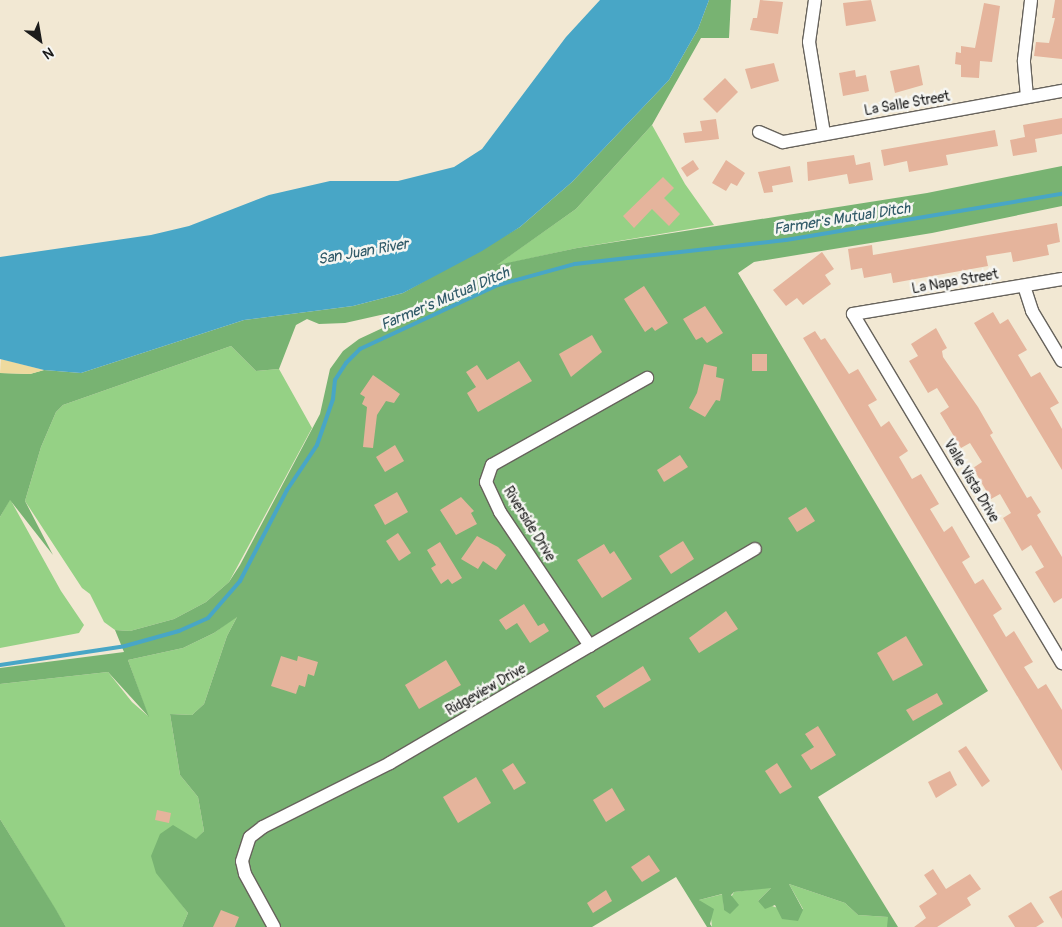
<!DOCTYPE html>
<style>
body{margin:0}
#map{position:relative;width:1062px;height:927px;overflow:hidden;background:#f2e8d3;font-family:Pangolin,sans-serif}
div>[style]{position:absolute}
.green>*{inset:0;background:#95d185}
.forest>*{inset:0;background:#78b372}
.sand>*{inset:0;background:#eeda9e}
.water>*{inset:0;background:#48a6c6}
.stream>*{height:4px;margin:-2px;padding:0 2px;transform-origin:2px;border-radius:2px;background:#48a6c6}
.building>*{inset:0;background:#e5b49c}
.roads{filter:drop-shadow(1px 0 #67635c) drop-shadow(-1px 0 #67635c) drop-shadow(0 1px #67635c) drop-shadow(0 -1px #67635c)}
.street>*{height:12px;margin:-6px;padding:0 6px;transform-origin:6px;border-radius:6px;background:#fff}
span{translate:-50% -50%;white-space:nowrap;text-align:center;line-height:1.15;-webkit-text-stroke:5px #f6f6f2;paint-order:stroke}
.street-label{font-size:14px;color:#1c1c1c}
.water-label{font-size:15px;color:#305a68;font-style:italic}
.north{position:absolute;left:15px;top:15px;width:50px;height:50px;-webkit-text-stroke:4px #f6f6f2;paint-order:stroke;rotate:148deg;font-size:14px;font-weight:700;line-height:20px;text-align:center;color:#1c1c1c}
.north::after{content:'';display:block;margin:auto;width:18px;height:22px;background:#1c1c1c;clip-path:polygon(50% 0,100% 100%,50% 72%,0 100%)}
</style>
<div id="map">
<div class="green">
<i style="clip-path:polygon(652px 125px,685px 184px,714px 225px,577px 248px,495px 266px,576px 209px)"></i>
<i style="clip-path:polygon(231px 346px,256px 371px,279px 369px,312px 428px,229px 582px,206px 602px,174px 619px,130px 631px,115px 630px,104px 622px,90px 594px,82px 588px,25px 501px,41px 447px,56px 412px,63px 405px)"></i>
<i style="clip-path:polygon(10px 499px,61px 591px,84px 625px,79px 633px,0 648px,0 517px)"></i>
<i style="clip-path:polygon(238px 615px,227px 636px,204px 704px,192px 715px,170px 714px,180px 775px,198px 797px,204px 831px,197px 839px,173px 893px,188px 913px,182px 927px,66px 927px,0 819px,0 684px,108px 672px,132px 702px,148px 716px,128px 660px,183px 648px,214px 633px)"></i>
<i style="clip-path:polygon(789px 884px,845px 903px,858px 915px,888px 917px,890px 924px,887px 927px,712px 927px,711px 918px,699px 900px,723px 894px,724px 910px,734px 892px,772px 887px,758px 901px,778px 908px,803px 909px)"></i>
</div>
<div class="forest">
<i style="clip-path:polygon(709px 0,731px 0,729px 38px,701px 38px,652px 125px,576px 209px,497px 265px,577px 248px,927px 193px,1062px 166px,1062px 206px,932px 233px,754px 262px,738px 273px,988px 691px,818px 797px,898px 927px,887px 927px,888px 917px,858px 915px,845px 903px,789px 884px,803px 910px,798px 921px,782px 919px,775px 905px,765px 909px,758px 901px,771px 888px,734px 892px,731px 895px,739px 905px,730px 914px,724px 910px,722px 894px,699px 900px,714px 909px,710px 924px,712px 927px,707px 927px,676px 877px,592px 927px,182px 927px,188px 913px,156px 873px,151px 856px,160px 834px,173px 825px,196px 839px,204px 831px,198px 797px,180px 775px,170px 714px,192px 715px,204px 704px,227px 636px,237px 617px,214px 633px,183px 648px,128px 660px,149px 717px,108px 672px,0 684px,0 668px,124px 652px,115px 630px,130px 631px,174px 619px,206px 602px,229px 582px,240px 565px,320px 414px,330px 369px,343px 351px,359px 339px,404px 318px,401px 314px,385px 314px,345px 323px,319px 324px,307px 319px,296px 325px,279px 369px,256px 371px,231px 346px,63px 405px,56px 412px,41px 447px,25px 501px,53px 555px,10px 500px,0 517px,0 373px,30px 374px,44px 370px,81px 373px,244px 320px,353px 306px,403px 293px,520px 227px,572px 182px,669px 80px,698px 29px)"></i>
<i style="clip-path:polygon(0 819px,55px 908px,66px 927px,0 927px)"></i>
</div>
<div class="sand">
<i style="clip-path:polygon(1px 359px,44px 370px,30px 374px,0 373px)"></i>
</div>
<div class="water">
<i style="clip-path:polygon(600px 0,709px 0,698px 29px,669px 80px,572px 182px,520px 227px,482px 251px,403px 293px,353px 306px,244px 320px,81px 373px,44px 370px,0 359px,0 257px,151px 235px,189px 226px,269px 195px,330px 181px,398px 181px,454px 167px,482px 149px,566px 37px)"></i>
</div>
<div class="stream">
<i style="left:0;top:665px;width:126px;rotate:-8.6deg"></i>
<i style="left:125px;top:646px;width:56px;rotate:-15.5deg"></i>
<i style="left:179px;top:631px;width:32px;rotate:-24deg"></i>
<i style="left:208px;top:618px;width:49px;rotate:-49.1deg"></i>
<i style="left:240px;top:581px;width:102px;rotate:-62.7deg"></i>
<i style="left:287px;top:490px;width:54px;rotate:-56.3deg"></i>
<i style="left:317px;top:445px;width:49px;rotate:-70.8deg"></i>
<i style="left:333px;top:399px;width:19px;rotate:-84deg"></i>
<i style="left:335px;top:380px;width:20px;rotate:-57deg"></i>
<i style="left:346px;top:363px;width:20px;rotate:-45deg"></i>
<i style="left:360px;top:349px;width:152px;rotate:-24.9deg"></i>
<i style="left:498px;top:285px;width:80px;rotate:-15.3deg"></i>
<i style="left:575px;top:264px;width:212px;rotate:-6.5deg"></i>
<i style="left:786px;top:240px;width:280px;rotate:-9.5deg"></i>
</div>
<div class="building">
<i style="clip-path:polygon(760px 0,783px 2px,778px 34px,750px 30px,753px 18px,757px 18px)"></i>
<i style="clip-path:polygon(871px 0,876px 21px,846px 26px,843px 3px)"></i>
<i style="clip-path:polygon(1055px 0,1062px 0,1062px 59px,1034px 56px,1036px 42px,1049px 43px,1055px 18px,1052px 18px)"></i>
<i style="clip-path:polygon(984px 3px,1000px 6px,992px 62px,980px 61px,979px 78px,961px 77px,961px 65px,955px 64px,956px 52px,961px 53px,961px 46px,975px 48px)"></i>
<i style="clip-path:polygon(774px 63px,779px 81px,751px 89px,745px 69px)"></i>
<i style="clip-path:polygon(919px 65px,923px 85px,895px 93px,890px 71px)"></i>
<i style="clip-path:polygon(855px 70px,856px 77px,866px 75px,869px 91px,843px 96px,839px 73px)"></i>
<i style="clip-path:polygon(725px 78px,738px 92px,717px 113px,703px 99px)"></i>
<i style="clip-path:polygon(1062px 118px,1062px 134px,1035px 139px,1037px 152px,1013px 156px,1010px 140px,1025px 137px,1023px 125px)"></i>
<i style="clip-path:polygon(716px 119px,719px 139px,685px 143px,683px 133px,702px 131px,700px 121px)"></i>
<i style="clip-path:polygon(995px 130px,998px 146px,946px 155px,948px 165px,909px 172px,907px 161px,884px 166px,881px 150px)"></i>
<i style="clip-path:polygon(854px 155px,856px 165px,870px 162px,873px 180px,849px 184px,847px 174px,808px 181px,807px 162px)"></i>
<i style="clip-path:polygon(693px 160px,699px 169px,687px 177px,681px 168px)"></i>
<i style="clip-path:polygon(726px 160px,745px 173px,737px 186px,731px 183px,726px 191px,712px 183px)"></i>
<i style="clip-path:polygon(790px 166px,793px 182px,772px 186px,773px 192px,764px 193px,758px 172px)"></i>
<i style="clip-path:polygon(663px 177px,674px 188px,664px 198px,680px 214px,669px 226px,652px 209px,634px 228px,623px 216px)"></i>
<i style="clip-path:polygon(1057px 223px,1060px 242px,1047px 245px,1049px 255px,1013px 262px,1011px 252px,986px 256px,988px 266px,893px 283px,891px 273px,864px 278px,862px 268px,851px 270px,848px 249px,872px 245px,873px 255px)"></i>
<i style="clip-path:polygon(822px 252px,834px 269px,825px 275px,831px 284px,803px 305px,797px 298px,786px 306px,773px 290px)"></i>
<i style="clip-path:polygon(644px 286px,668px 323px,655px 331px,652px 327px,645px 332px,624px 299px)"></i>
<i style="clip-path:polygon(705px 306px,723px 333px,707px 343px,702px 337px,696px 340px,683px 319px)"></i>
<i style="clip-path:polygon(993px 312px,1000px 324px,1008px 319px,1027px 350px,1018px 355px,1031px 377px,1040px 372px,1059px 403px,1050px 408px,1062px 429px,1062px 470px,974px 323px)"></i>
<i style="clip-path:polygon(936px 328px,947px 348px,942px 351px,943px 357px,978px 407px,993px 433px,990px 435px,1027px 498px,1031px 496px,1041px 512px,1037px 515px,1062px 557px,1062px 598px,1054px 603px,1035px 572px,1044px 567px,1031px 545px,1022px 551px,1003px 518px,1011px 513px,1000px 494px,991px 499px,973px 468px,982px 462px,970px 443px,961px 448px,940px 413px,949px 407px,937px 388px,928px 393px,909px 361px,918px 356px,911px 344px)"></i>
<i style="clip-path:polygon(815px 331px,821px 340px,825px 338px,849px 374px,858px 369px,877px 400px,868px 405px,881px 427px,889px 421px,908px 451px,899px 457px,912px 479px,921px 474px,939px 504px,930px 509px,944px 532px,952px 526px,970px 557px,962px 562px,975px 584px,983px 579px,1002px 609px,993px 615px,1006px 637px,1014px 631px,1033px 662px,1024px 667px,1038px 689px,1046px 684px,1062px 710px,1062px 771px,803px 338px)"></i>
<i style="clip-path:polygon(592px 335px,602px 352px,571px 377px,559px 354px)"></i>
<i style="clip-path:polygon(752px 354px,767px 354px,767px 371px,752px 371px)"></i>
<i style="clip-path:polygon(519px 361px,532px 381px,478px 412px,467px 393px,476px 387px,466px 372px,477px 365px,487px 380px)"></i>
<i style="clip-path:polygon(704px 364px,717px 367px,716px 377px,724px 379px,720px 401px,716px 400px,705px 417px,689px 408px,697px 393px)"></i>
<i style="clip-path:polygon(373px 375px,400px 394px,394px 403px,386px 401px,377px 415px,373px 448px,363px 447px,367px 407px,362px 404px,365px 397px,360px 394px)"></i>
<i style="clip-path:polygon(395px 445px,404px 461px,385px 472px,376px 457px)"></i>
<i style="clip-path:polygon(680px 455px,688px 467px,664px 482px,657px 470px)"></i>
<i style="clip-path:polygon(397px 492px,408px 512px,385px 525px,374px 505px)"></i>
<i style="clip-path:polygon(461px 497px,474px 511px,471px 513px,477px 524px,456px 535px,440px 510px)"></i>
<i style="clip-path:polygon(806px 507px,815px 521px,797px 532px,788px 518px)"></i>
<i style="clip-path:polygon(398px 533px,411px 553px,399px 561px,386px 541px)"></i>
<i style="clip-path:polygon(477px 536px,498px 547px,506px 555px,496px 570px,483px 561px,478px 569px,461px 559px)"></i>
<i style="clip-path:polygon(683px 541px,694px 559px,671px 574px,659px 556px)"></i>
<i style="clip-path:polygon(440px 542px,462px 578px,452px 584px,448px 579px,441px 584px,431px 568px,436px 565px,427px 550px)"></i>
<i style="clip-path:polygon(604px 544px,610px 554px,614px 551px,632px 579px,602px 598px,577px 560px)"></i>
<i style="clip-path:polygon(524px 604px,538px 626px,544px 623px,549px 631px,530px 643px,517px 623px,506px 630px,499px 620px)"></i>
<i style="clip-path:polygon(726px 611px,738px 629px,699px 653px,689px 638px)"></i>
<i style="clip-path:polygon(906px 636px,923px 665px,893px 681px,877px 653px)"></i>
<i style="clip-path:polygon(281px 656px,297px 661px,298px 656px,318px 662px,314px 676px,308px 674px,305px 687px,299px 685px,296px 694px,271px 686px)"></i>
<i style="clip-path:polygon(446px 660px,461px 685px,419px 709px,405px 685px)"></i>
<i style="clip-path:polygon(643px 666px,651px 680px,604px 708px,596px 696px)"></i>
<i style="clip-path:polygon(937px 693px,943px 704px,913px 721px,906px 710px)"></i>
<i style="clip-path:polygon(818px 726px,836px 755px,811px 770px,801px 755px,814px 747px,805px 734px)"></i>
<i style="clip-path:polygon(966px 746px,990px 781px,982px 787px,958px 751px)"></i>
<i style="clip-path:polygon(513px 763px,526px 783px,514px 790px,502px 770px)"></i>
<i style="clip-path:polygon(777px 763px,792px 787px,780px 794px,765px 771px)"></i>
<i style="clip-path:polygon(950px 771px,957px 785px,936px 798px,928px 782px)"></i>
<i style="clip-path:polygon(476px 777px,491px 803px,458px 823px,443px 797px)"></i>
<i style="clip-path:polygon(612px 788px,625px 810px,606px 822px,593px 800px)"></i>
<i style="clip-path:polygon(157px 810px,171px 813px,169px 823px,155px 820px)"></i>
<i style="clip-path:polygon(649px 855px,660px 871px,642px 882px,631px 867px)"></i>
<i style="clip-path:polygon(933px 869px,946px 889px,970px 874px,981px 889px,967px 898px,971px 905px,937px 927px,914px 927px,926px 918px,919px 906px,937px 894px,924px 875px)"></i>
<i style="clip-path:polygon(606px 890px,612px 901px,593px 913px,587px 903px)"></i>
<i style="clip-path:polygon(1062px 890px,1062px 919px,1049px 897px)"></i>
<i style="clip-path:polygon(1031px 902px,1044px 922px,1036px 927px,1015px 927px,1008px 916px)"></i>
<i style="clip-path:polygon(221px 910px,239px 917px,235px 927px,213px 927px)"></i>
</div>
<div class="roads">
<div class="street">
<i style="left:815px;top:0;width:42px;rotate:98.1deg"></i>
<i style="left:809px;top:42px;width:93px;rotate:80.7deg"></i>
<i style="left:1027px;top:97px;width:37px;rotate:-95deg"></i>
<i style="left:1024px;top:60px;width:60px;rotate:-83.3deg"></i>
<i style="left:759px;top:132px;width:26px;rotate:23deg"></i>
<i style="left:783px;top:142px;width:284px;rotate:-10.4deg"></i>
<i style="left:1062px;top:279px;width:212px;rotate:170.5deg"></i>
<i style="left:853px;top:314px;width:407px;rotate:59.1deg"></i>
<i style="left:1024px;top:286px;width:26px;rotate:72deg"></i>
<i style="left:1032px;top:311px;width:58px;rotate:59deg"></i>
<i style="left:590px;top:646px;width:161px;rotate:-123.9deg"></i>
<i style="left:500px;top:512px;width:33px;rotate:-115deg"></i>
<i style="left:486px;top:482px;width:18px;rotate:-71deg"></i>
<i style="left:492px;top:465px;width:178px;rotate:-29.3deg"></i>
<i style="left:274px;top:927px;width:60px;rotate:-118.7deg"></i>
<i style="left:245px;top:874px;width:13px;rotate:-103deg"></i>
<i style="left:242px;top:861px;width:25px;rotate:-72deg"></i>
<i style="left:250px;top:837px;width:16px;rotate:-38deg"></i>
<i style="left:263px;top:827px;width:142px;rotate:-26.7deg"></i>
<i style="left:390px;top:763px;width:423px;rotate:-30.4deg"></i>
</div>
</div>
<div class="street-label">
<span style="left:907px;top:104px;rotate:-10deg">La Salle Street</span>
<span style="left:955px;top:282px;rotate:-10deg">La Napa Street</span>
<span style="left:971px;top:481px;rotate:59deg">Valle Vista Drive</span>
<span style="left:529px;top:524px;rotate:58deg">Riverside Drive</span>
<span style="left:486px;top:690px;rotate:-30deg">Ridgeview Drive</span>
</div>
<div class="water-label">
<span style="left:842px;top:219px;rotate:-9deg">Farmer's Mutual Ditch</span>
<span style="left:363px;top:252px;rotate:-10deg">San Juan River</span>
<span style="left:445px;top:299px;rotate:-23deg">Farmer's Mutual Ditch</span>
</div>
<div class="north">N</div>
</div>
